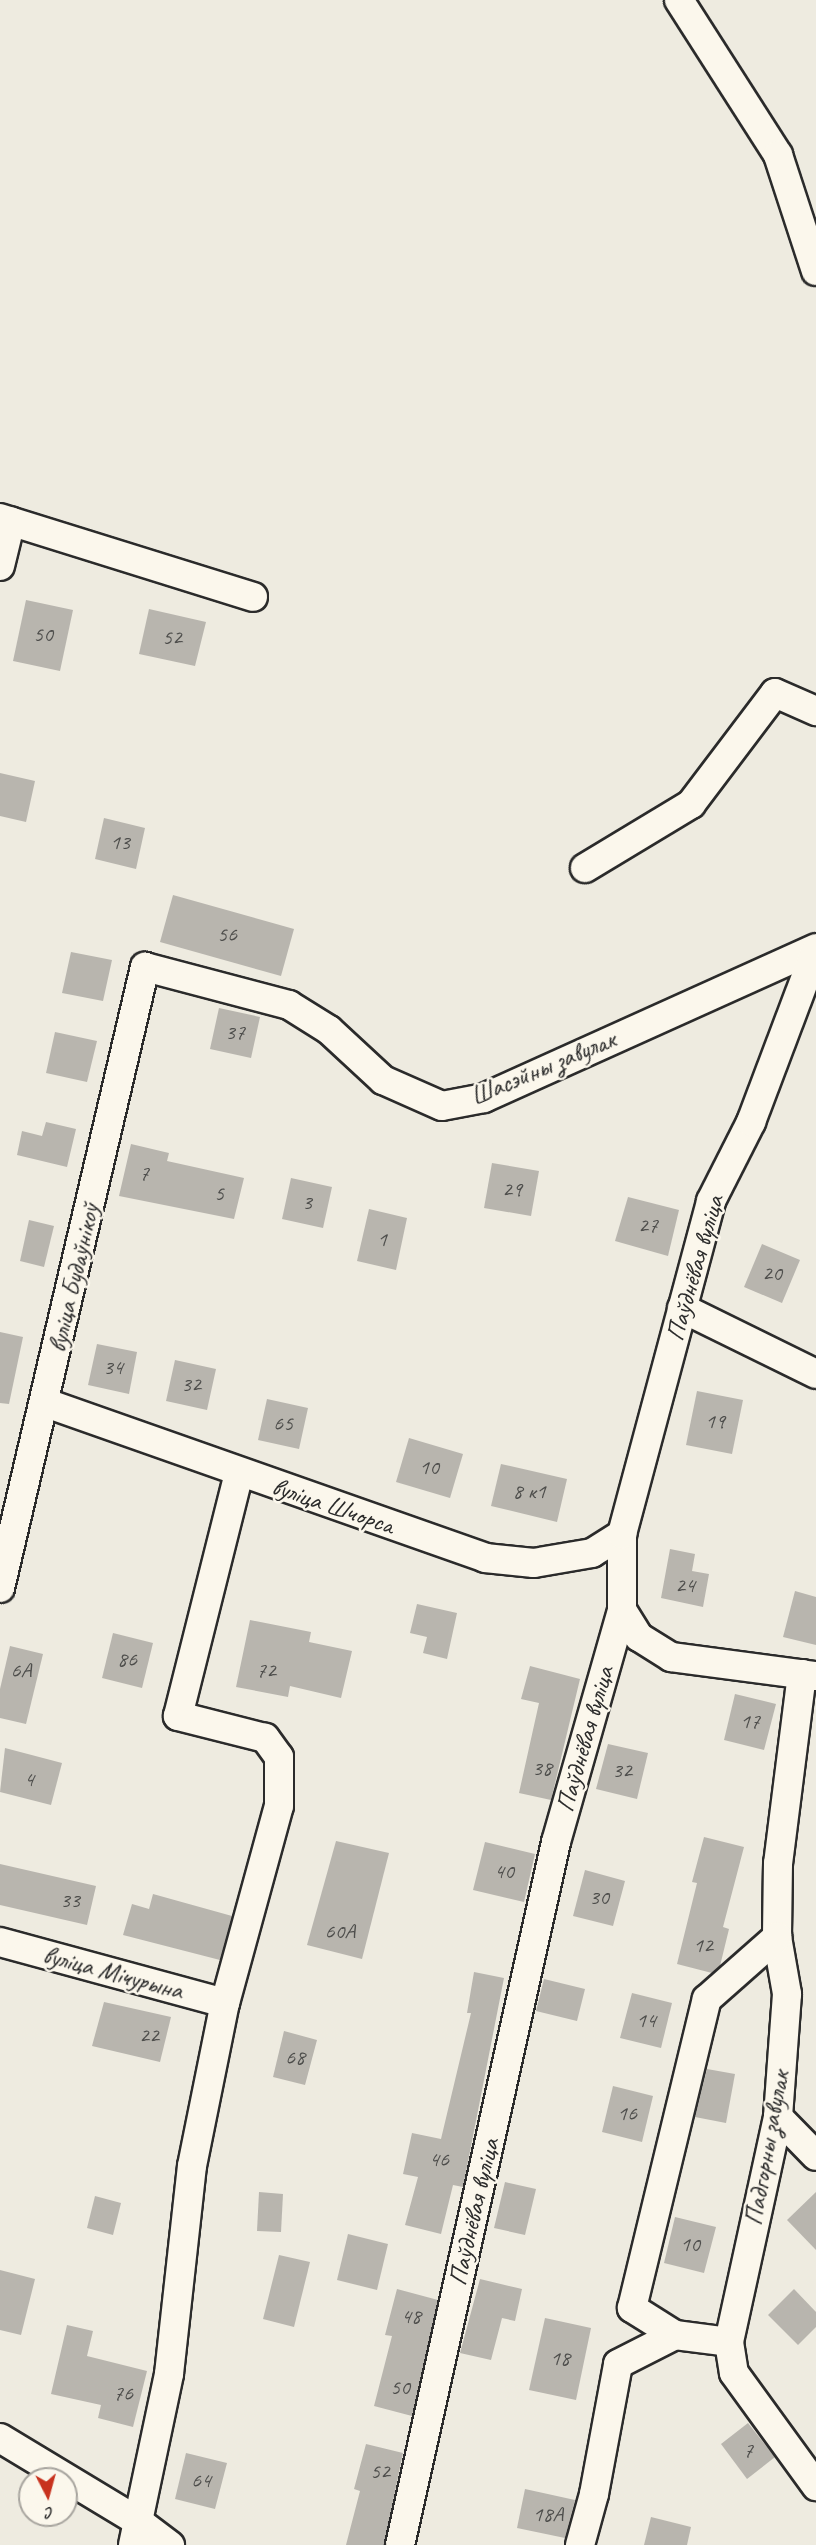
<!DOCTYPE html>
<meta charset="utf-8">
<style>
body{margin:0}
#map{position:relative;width:816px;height:2545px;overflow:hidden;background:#eeebe0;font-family:Caveat,sans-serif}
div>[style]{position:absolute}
.building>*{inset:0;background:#b8b5ae}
.roads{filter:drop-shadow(2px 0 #2b2b2b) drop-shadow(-2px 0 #2b2b2b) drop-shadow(0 2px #2b2b2b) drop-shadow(0 -2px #2b2b2b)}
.minor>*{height:28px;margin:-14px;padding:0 14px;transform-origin:14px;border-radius:14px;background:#fbf7ec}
span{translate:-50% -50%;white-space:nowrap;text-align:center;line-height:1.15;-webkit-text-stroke:5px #fbf7ec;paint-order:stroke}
.number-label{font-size:22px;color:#4e4e4c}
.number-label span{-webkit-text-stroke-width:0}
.street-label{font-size:26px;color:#2b2b2b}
.north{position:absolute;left:18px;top:2467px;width:60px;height:60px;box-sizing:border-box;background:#fbf7ec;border:2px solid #a8a59f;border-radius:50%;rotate:174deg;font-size:16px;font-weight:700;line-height:24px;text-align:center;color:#2b2b2b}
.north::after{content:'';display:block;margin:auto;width:21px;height:27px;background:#c8321e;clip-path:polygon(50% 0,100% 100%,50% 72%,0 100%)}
</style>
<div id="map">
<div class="building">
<i style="clip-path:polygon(26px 600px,73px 610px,60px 671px,13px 661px)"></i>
<i style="clip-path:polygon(149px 609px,206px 622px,195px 666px,139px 654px)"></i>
<i style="clip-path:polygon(0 773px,35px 781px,26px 822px,0 816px)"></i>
<i style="clip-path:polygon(104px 818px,145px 828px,136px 869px,95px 859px)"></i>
<i style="clip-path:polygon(173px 895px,294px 929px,281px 976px,160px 942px)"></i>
<i style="clip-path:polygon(71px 952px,112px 960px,103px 1001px,62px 993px)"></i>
<i style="clip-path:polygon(219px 1008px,260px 1017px,251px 1058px,210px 1049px)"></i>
<i style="clip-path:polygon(55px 1032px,97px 1041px,87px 1082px,46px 1073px)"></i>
<i style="clip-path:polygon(46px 1122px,76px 1129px,67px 1167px,17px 1155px,22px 1131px,42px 1136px)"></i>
<i style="clip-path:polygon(131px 1144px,169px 1153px,167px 1161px,244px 1178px,234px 1219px,119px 1196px)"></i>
<i style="clip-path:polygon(492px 1163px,539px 1171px,531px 1216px,484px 1208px)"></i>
<i style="clip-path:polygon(291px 1178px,332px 1187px,323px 1228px,282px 1219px)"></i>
<i style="clip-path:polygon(628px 1197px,679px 1210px,668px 1256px,615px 1241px)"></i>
<i style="clip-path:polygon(369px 1209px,407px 1218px,396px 1270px,357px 1261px)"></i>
<i style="clip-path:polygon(29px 1220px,54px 1226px,44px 1267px,20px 1261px)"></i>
<i style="clip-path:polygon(762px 1244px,800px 1260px,782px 1303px,744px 1287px)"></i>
<i style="clip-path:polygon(0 1332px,23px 1337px,9px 1404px,0 1403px)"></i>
<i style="clip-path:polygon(97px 1344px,137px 1352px,129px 1394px,88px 1385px)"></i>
<i style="clip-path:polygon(175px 1360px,216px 1369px,207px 1410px,166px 1401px)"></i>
<i style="clip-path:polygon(697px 1391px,743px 1400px,732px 1454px,686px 1445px)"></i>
<i style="clip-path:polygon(267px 1399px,308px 1408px,299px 1449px,258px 1440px)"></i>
<i style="clip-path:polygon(409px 1438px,463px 1454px,450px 1498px,396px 1482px)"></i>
<i style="clip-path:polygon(501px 1464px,567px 1479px,557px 1522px,491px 1506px)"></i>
<i style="clip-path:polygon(670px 1549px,695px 1554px,692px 1571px,709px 1574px,703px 1607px,661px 1598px)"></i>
<i style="clip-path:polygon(795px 1591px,816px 1597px,816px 1645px,783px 1637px)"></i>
<i style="clip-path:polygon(417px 1604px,457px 1613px,447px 1659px,423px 1653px,427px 1637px,410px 1633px)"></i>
<i style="clip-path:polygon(250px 1620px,311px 1632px,309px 1642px,352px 1651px,341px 1698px,290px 1686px,288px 1697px,236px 1687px)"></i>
<i style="clip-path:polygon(113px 1633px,153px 1643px,142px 1688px,102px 1678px)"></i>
<i style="clip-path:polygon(10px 1646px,43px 1654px,26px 1724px,0 1718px,0 1689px)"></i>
<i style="clip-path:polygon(530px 1666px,580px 1679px,551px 1800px,519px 1793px,539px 1703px,521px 1699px)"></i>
<i style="clip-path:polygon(735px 1694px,776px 1704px,764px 1750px,724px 1740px)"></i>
<i style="clip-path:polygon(608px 1744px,648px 1753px,637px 1799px,596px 1789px)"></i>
<i style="clip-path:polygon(5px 1748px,62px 1763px,51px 1805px,0 1792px)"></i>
<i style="clip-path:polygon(704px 1837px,744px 1847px,723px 1927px,729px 1929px,720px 1966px,712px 1973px,677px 1964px,697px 1883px,692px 1882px)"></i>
<i style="clip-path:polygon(336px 1841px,389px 1853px,362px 1959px,307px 1945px)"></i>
<i style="clip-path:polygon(485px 1842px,535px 1854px,524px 1902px,473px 1890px)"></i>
<i style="clip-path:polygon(0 1864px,96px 1886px,87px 1925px,0 1905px)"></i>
<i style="clip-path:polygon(585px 1870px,625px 1881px,613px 1926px,573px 1916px)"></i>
<i style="clip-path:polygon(153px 1894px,232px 1916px,220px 1960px,123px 1935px,132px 1904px,149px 1909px)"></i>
<i style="clip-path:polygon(474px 1972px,504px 1978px,463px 2187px,453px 2185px,441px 2234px,405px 2225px,418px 2177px,403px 2174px,412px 2133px,441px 2139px,471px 2013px,467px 2013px)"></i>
<i style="clip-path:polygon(544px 1979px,585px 1989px,577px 2021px,536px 2011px)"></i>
<i style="clip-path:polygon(632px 1993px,672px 2003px,661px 2048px,620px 2038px)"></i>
<i style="clip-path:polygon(104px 2002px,171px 2017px,160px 2062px,92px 2046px)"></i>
<i style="clip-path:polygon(284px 2031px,317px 2040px,305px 2085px,273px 2077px)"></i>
<i style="clip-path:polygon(707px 2069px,735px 2074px,726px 2123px,695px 2117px)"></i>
<i style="clip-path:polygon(613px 2086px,653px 2096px,642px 2142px,602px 2132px)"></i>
<i style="clip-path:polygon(505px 2182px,536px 2189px,525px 2235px,494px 2228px)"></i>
<i style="clip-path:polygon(259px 2192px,283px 2194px,281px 2232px,257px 2231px)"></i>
<i style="clip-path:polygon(816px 2192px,816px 2250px,787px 2220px)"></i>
<i style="clip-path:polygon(95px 2196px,121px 2203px,113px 2235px,87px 2228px)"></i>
<i style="clip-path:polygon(675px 2217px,716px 2227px,704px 2273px,664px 2263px)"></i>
<i style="clip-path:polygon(348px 2234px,388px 2244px,377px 2290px,337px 2280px)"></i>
<i style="clip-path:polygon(279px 2255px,310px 2262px,294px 2327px,263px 2319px)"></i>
<i style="clip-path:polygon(0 2270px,35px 2279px,21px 2335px,0 2330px)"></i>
<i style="clip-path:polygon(480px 2279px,522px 2289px,515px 2321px,502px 2318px,491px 2360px,460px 2353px)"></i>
<i style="clip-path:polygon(397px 2289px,438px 2300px,412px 2416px,374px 2406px,392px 2336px,385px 2335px)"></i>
<i style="clip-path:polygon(794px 2289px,816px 2312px,816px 2327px,798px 2345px,768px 2315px)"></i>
<i style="clip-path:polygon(545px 2318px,591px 2328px,576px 2400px,529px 2390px)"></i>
<i style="clip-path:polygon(67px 2325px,93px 2331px,87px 2356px,147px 2371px,133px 2427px,98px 2418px,101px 2405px,51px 2394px)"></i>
<i style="clip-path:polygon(748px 2423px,775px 2457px,747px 2479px,721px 2444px)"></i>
<i style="clip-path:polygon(366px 2444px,403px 2453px,384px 2545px,346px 2545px,360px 2491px,354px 2489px)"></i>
<i style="clip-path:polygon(186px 2453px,227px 2463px,215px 2509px,175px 2499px)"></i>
<i style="clip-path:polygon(525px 2489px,575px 2500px,565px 2538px,517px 2528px)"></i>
<i style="clip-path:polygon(651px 2517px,691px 2527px,687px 2545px,644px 2545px)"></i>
</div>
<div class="roads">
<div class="minor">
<i style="left:679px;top:0;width:184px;rotate:57.4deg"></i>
<i style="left:778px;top:155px;width:122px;rotate:71.9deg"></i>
<i style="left:0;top:518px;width:265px;rotate:17.3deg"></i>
<i style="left:0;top:566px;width:46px;rotate:-76.3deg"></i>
<i style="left:585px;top:868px;width:124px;rotate:-31.1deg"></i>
<i style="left:691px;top:804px;width:139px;rotate:-52.9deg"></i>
<i style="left:775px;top:693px;width:45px;rotate:23.7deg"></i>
<i style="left:682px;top:1308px;width:149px;rotate:26.2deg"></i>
<i style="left:46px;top:1403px;width:466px;rotate:19.4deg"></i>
<i style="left:485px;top:1558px;width:49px;rotate:5.8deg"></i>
<i style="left:534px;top:1563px;width:59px;rotate:-9.8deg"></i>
<i style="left:592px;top:1553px;width:36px;rotate:-32deg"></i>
<i style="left:0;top:1588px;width:638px;rotate:-76.86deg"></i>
<i style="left:145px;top:967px;width:149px;rotate:14.8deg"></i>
<i style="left:289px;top:1005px;width:47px;rotate:32deg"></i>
<i style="left:329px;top:1030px;width:74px;rotate:42.8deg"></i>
<i style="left:383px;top:1080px;width:64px;rotate:23.8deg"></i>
<i style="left:442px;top:1106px;width:43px;rotate:-10.8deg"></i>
<i style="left:484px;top:1098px;width:364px;rotate:-24.3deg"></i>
<i style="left:622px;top:1610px;width:32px;rotate:58deg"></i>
<i style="left:639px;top:1637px;width:38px;rotate:32deg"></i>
<i style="left:671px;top:1657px;width:146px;rotate:7.5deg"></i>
<i style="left:802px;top:1674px;width:191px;rotate:97.2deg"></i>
<i style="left:778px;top:1863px;width:74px;rotate:90.8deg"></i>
<i style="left:777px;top:1937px;width:58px;rotate:80deg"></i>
<i style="left:787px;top:1994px;width:123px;rotate:94.2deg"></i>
<i style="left:778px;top:2117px;width:230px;rotate:102.3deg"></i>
<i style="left:729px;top:2342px;width:31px;rotate:81deg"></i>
<i style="left:734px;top:2373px;width:140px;rotate:54deg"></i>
<i style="left:0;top:1942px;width:233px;rotate:15.2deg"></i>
<i style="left:778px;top:2117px;width:54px;rotate:45.7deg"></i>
<i style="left:675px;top:2335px;width:51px;rotate:-147.9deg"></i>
<i style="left:632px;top:2308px;width:318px;rotate:-76.4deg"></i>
<i style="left:707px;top:1999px;width:94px;rotate:-41.5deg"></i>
<i style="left:0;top:2438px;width:162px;rotate:31.1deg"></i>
<i style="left:139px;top:2522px;width:39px;rotate:37deg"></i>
<i style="left:133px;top:2545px;width:175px;rotate:-78.1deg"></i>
<i style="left:169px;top:2374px;width:209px;rotate:-83.7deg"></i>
<i style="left:192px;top:2166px;width:166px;rotate:-78.6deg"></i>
<i style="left:225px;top:2003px;width:204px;rotate:-74.7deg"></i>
<i style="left:279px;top:1806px;width:49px;rotate:-90deg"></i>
<i style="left:279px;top:1757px;width:24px;rotate:-126deg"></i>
<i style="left:265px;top:1738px;width:90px;rotate:-165.8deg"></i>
<i style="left:178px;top:1716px;width:250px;rotate:-75.9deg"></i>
<i style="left:400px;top:2545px;width:720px;rotate:-77.49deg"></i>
<i style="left:556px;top:1842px;width:241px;rotate:-74.1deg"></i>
<i style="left:622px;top:1610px;width:76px;rotate:-90deg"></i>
<i style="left:622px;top:1534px;width:345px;rotate:-75deg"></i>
<i style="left:711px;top:1201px;width:89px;rotate:-63.1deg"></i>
<i style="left:751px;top:1122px;width:184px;rotate:-69.3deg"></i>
<i style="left:580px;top:2545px;width:53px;rotate:-74.6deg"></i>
<i style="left:594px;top:2494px;width:132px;rotate:-79.5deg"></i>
<i style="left:618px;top:2364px;width:64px;rotate:-27deg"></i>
<i style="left:675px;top:2335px;width:54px;rotate:7.4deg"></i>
</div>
</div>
<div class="number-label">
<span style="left:43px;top:635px">50</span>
<span style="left:172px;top:638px">52</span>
<span style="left:120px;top:843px">13</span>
<span style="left:227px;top:935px">56</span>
<span style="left:235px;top:1033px">37</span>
<span style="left:144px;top:1174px">7</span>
<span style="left:512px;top:1190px">29</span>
<span style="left:219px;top:1194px">5</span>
<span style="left:307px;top:1203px">3</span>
<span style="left:648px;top:1226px">27</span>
<span style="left:382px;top:1240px">1</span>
<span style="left:772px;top:1274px">20</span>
<span style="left:113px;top:1368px">34</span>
<span style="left:191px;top:1385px">32</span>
<span style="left:715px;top:1422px">19</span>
<span style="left:283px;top:1424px">65</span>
<span style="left:429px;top:1468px">10</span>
<span style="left:529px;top:1492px">8 к1</span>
<span style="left:685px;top:1586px">24</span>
<span style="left:127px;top:1660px">86</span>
<span style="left:21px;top:1671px">6А</span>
<span style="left:266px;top:1671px">72</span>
<span style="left:750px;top:1722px">17</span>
<span style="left:542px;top:1769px">38</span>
<span style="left:622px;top:1771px">32</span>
<span style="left:29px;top:1780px">4</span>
<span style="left:504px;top:1872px">40</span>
<span style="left:599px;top:1898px">30</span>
<span style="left:70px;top:1901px">33</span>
<span style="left:340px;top:1932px">60А</span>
<span style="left:703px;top:1946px">12</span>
<span style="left:646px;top:2021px">14</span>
<span style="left:149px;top:2036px">22</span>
<span style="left:295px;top:2058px">68</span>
<span style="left:627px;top:2114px">16</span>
<span style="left:439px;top:2160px">46</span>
<span style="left:690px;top:2245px">10</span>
<span style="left:411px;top:2317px">48</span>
<span style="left:560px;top:2359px">18</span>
<span style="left:400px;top:2388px">50</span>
<span style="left:123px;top:2394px">76</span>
<span style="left:748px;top:2451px">7</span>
<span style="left:380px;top:2472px">52</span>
<span style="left:201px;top:2481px">64</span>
<span style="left:548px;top:2515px">18А</span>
</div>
<div class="street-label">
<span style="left:543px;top:1068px;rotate:-23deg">Шасэйны завулак</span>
<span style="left:695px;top:1268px;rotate:-74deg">Паўднёвая вуліца</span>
<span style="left:74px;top:1278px;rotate:-77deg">вуліца Будаўнікоў</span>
<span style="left:333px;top:1506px;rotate:19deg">вуліца Шчорса</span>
<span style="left:585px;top:1739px;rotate:-74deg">Паўднёвая вуліца</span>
<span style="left:113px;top:1973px;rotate:15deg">вуліца Мічурына</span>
<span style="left:767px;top:2148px;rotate:-80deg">Падгорны завулак</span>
<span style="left:474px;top:2212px;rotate:-77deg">Паўднёвая вуліца</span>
</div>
<div class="north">С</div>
</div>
